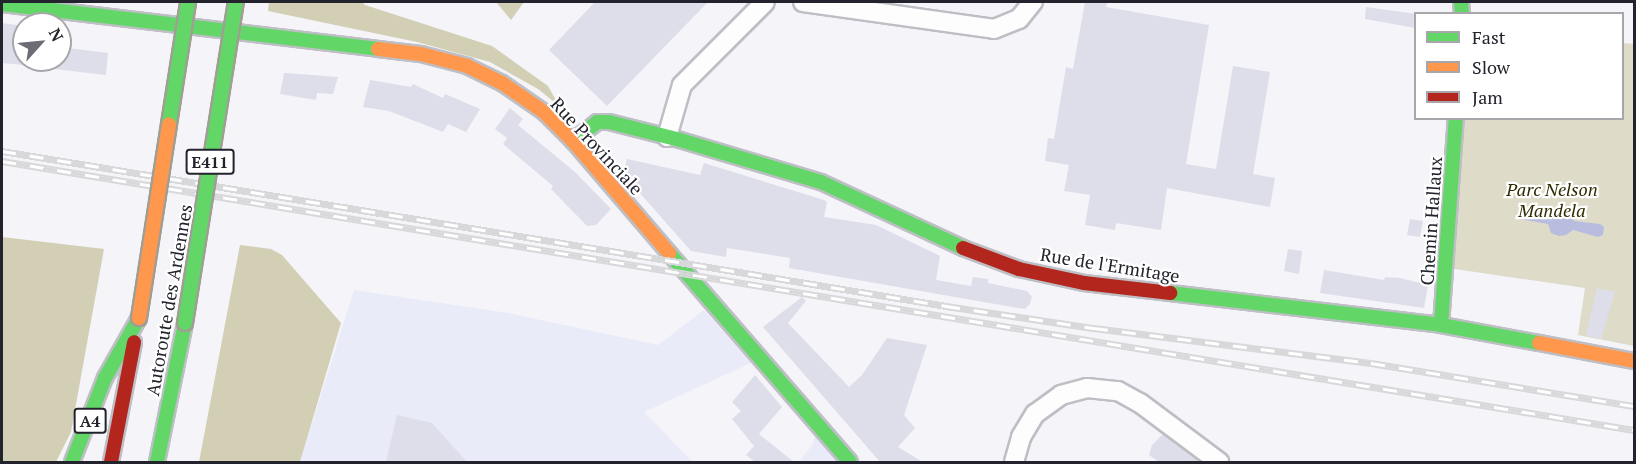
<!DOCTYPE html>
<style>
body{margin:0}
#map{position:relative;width:1636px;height:464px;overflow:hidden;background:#f4f4f9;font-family:"PT Serif",serif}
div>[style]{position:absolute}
.built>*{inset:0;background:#e9ebf8}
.green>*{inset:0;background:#dedbc8}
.forest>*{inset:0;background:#d2cfb4}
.water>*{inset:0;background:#b8bde0}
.building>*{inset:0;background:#dddeea}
.roads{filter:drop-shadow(2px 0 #bebfc5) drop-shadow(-2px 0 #bebfc5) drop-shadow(0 2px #bebfc5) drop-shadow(0 -2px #bebfc5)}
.street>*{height:18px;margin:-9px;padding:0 9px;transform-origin:9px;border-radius:9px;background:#fdfdfe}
.fast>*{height:14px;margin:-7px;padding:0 7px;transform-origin:7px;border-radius:7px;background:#63d668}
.slow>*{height:14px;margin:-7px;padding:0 7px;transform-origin:7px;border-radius:7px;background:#ff974d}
.jam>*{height:14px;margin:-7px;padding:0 7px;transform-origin:7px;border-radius:7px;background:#b3261e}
.rail>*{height:7px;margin-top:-3.5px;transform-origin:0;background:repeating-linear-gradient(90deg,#fff 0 14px,#d8d8da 0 28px);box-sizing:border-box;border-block:2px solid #d8d8da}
.bridges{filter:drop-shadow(2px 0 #a09e94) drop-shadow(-2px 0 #a09e94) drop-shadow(0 2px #a09e94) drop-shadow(0 -2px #a09e94)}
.fast-bridge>*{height:14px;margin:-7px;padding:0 7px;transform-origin:7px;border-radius:7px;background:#63d668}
.slow-bridge>*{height:14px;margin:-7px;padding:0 7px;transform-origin:7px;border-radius:7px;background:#ff974d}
span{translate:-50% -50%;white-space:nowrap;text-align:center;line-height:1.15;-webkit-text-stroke:4.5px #fff;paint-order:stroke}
.shield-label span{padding:2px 4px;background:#fff;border:2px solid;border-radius:4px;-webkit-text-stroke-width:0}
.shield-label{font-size:16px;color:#22232c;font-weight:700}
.street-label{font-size:18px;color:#22232c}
.park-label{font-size:18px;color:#302a00;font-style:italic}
.frame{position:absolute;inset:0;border:3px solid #22232c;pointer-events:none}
.legend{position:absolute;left:1414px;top:12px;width:210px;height:108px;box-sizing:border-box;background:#fff;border:2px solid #a7a7ab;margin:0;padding:8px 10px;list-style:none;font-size:18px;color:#22232c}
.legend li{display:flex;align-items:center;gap:12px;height:30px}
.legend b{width:30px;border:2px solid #a7a7ab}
.north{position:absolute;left:12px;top:12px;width:60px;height:60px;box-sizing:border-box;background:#fff;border:2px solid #a7a7ab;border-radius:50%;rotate:63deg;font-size:16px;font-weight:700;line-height:24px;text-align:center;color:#22232c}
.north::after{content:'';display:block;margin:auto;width:21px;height:27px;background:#6c6c74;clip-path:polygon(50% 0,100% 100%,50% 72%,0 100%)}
</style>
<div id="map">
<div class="built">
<i style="clip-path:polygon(354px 290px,508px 313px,658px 345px,704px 310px,751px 363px,644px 412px,693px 462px,300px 462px)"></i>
<i style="clip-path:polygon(815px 435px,839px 462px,799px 462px,813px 444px)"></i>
</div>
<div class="green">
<i style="clip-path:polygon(1623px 43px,1634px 44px,1634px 346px,1578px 335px,1585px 288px,1448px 268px,1459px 119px,1622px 118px)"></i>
</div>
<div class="forest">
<i style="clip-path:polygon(269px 2px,362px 2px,365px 5px,492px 46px,548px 86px,559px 106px,538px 89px,490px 62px,417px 42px,268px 11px)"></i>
<i style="clip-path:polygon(496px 2px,524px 2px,511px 20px)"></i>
<i style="clip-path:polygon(2px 237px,104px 249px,71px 432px,56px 462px,2px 462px)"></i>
<i style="clip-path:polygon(240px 245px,271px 249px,282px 255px,341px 323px,300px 462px,199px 462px)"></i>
</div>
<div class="water">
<i style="clip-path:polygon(1524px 208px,1530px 213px,1549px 216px,1554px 211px,1563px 210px,1571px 214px,1574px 221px,1600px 224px,1604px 227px,1603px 235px,1598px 237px,1573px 230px,1566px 235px,1559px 236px,1551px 233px,1548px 224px,1519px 219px,1519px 211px)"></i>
</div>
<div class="building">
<i style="clip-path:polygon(595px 2px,708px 2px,607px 106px,549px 50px)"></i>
<i style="clip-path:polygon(1085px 2px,1107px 2px,1106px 7px,1209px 25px,1186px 164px,1216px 169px,1233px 66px,1270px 72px,1253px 174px,1275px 178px,1270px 207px,1167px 188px,1161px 230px,1116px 223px,1115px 230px,1085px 225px,1090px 195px,1064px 191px,1069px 165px,1045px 161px,1048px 138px,1054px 139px,1066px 67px,1073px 69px)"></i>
<i style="clip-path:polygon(1366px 7px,1416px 14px,1416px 28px,1365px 19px)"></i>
<i style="clip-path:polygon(2px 23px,24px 26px,24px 65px,2px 63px)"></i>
<i style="clip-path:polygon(61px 47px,108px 53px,106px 75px,54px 69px,57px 60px,60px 60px)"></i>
<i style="clip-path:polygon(284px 73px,299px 74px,338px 77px,333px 94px,317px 93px,316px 100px,280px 94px)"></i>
<i style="clip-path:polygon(370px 80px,411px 87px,413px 84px,443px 98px,445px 94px,480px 109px,466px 132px,448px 124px,443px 132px,389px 111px,363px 107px)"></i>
<i style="clip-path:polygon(510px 108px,523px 119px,518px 125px,575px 172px,611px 209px,596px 225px,587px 226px,551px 189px,553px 186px,503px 144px,507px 138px,495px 129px)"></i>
<i style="clip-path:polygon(627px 159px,700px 175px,704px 163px,824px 200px,827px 202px,824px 217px,876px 225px,940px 256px,936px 280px,971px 286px,973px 277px,988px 279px,988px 283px,1027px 291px,1032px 297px,1030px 304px,1025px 309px,1018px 308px,789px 268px,790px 258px,727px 248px,726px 257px,691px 251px,623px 174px)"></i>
<i style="clip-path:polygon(1410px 219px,1423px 221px,1420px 237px,1407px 235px)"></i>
<i style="clip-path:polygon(1288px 249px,1302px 251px,1299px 274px,1284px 271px)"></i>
<i style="clip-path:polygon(1324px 270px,1384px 280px,1385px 277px,1400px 278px,1428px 285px,1424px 308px,1320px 293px)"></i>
<i style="clip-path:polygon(1597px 288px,1615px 292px,1601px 339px,1586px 335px)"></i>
<i style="clip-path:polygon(802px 297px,806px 301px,788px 323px,849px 387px,862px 375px,887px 338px,927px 345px,904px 415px,915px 428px,898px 447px,923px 462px,880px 462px,763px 327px)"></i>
<i style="clip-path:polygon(755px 375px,782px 407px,759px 434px,794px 462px,755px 462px,746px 455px,754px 446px,732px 419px,741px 411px,732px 402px)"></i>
<i style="clip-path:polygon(397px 415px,432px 423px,467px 462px,386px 462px)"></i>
<i style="clip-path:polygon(1163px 434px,1184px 450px,1200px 462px,1159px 462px,1149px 455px,1152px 445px)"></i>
</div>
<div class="roads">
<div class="street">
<i style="left:803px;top:2px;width:193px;rotate:8deg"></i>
<i style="left:994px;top:29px;width:27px;rotate:-22deg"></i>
<i style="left:1019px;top:19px;width:22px;rotate:-51deg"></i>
<i style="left:667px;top:137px;width:54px;rotate:-73.9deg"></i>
<i style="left:682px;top:85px;width:117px;rotate:-45deg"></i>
<i style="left:1014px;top:462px;width:26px;rotate:-74deg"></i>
<i style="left:1021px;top:437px;width:27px;rotate:-59deg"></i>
<i style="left:1035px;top:414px;width:32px;rotate:-36deg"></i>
<i style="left:1061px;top:395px;width:27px;rotate:-15deg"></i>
<i style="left:1087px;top:388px;width:31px;rotate:6deg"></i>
<i style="left:1118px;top:391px;width:25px;rotate:29deg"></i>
<i style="left:1140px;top:403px;width:99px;rotate:36.8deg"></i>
</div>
<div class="fast">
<i style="left:1461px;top:2px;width:12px;rotate:85deg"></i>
<i style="left:2px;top:4px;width:379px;rotate:6.8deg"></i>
<i style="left:573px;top:141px;width:31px;rotate:-38deg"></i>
<i style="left:597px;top:122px;width:12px"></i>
<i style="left:609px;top:122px;width:73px;rotate:14.2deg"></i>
<i style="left:680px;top:140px;width:147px;rotate:16.6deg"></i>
<i style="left:821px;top:182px;width:157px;rotate:24.9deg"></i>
<i style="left:669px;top:253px;width:276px;rotate:49.1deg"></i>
<i style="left:1170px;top:293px;width:273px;rotate:6.7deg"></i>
<i style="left:1441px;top:325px;width:100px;rotate:10.4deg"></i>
<i style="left:1441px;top:325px;width:208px;rotate:-85.9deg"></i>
<i style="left:72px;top:462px;width:90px;rotate:-68.6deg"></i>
<i style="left:105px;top:378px;width:69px;rotate:-60.5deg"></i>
<i style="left:157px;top:462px;width:142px;rotate:-78.6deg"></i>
</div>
<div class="slow">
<i style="left:378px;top:49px;width:43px;rotate:6.6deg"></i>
<i style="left:421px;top:54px;width:48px;rotate:14.6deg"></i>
<i style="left:467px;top:66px;width:39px;rotate:26deg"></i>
<i style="left:502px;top:83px;width:51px;rotate:34.6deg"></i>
<i style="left:544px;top:112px;width:41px;rotate:45deg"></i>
<i style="left:573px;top:141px;width:148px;rotate:49.4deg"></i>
<i style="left:1539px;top:343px;width:97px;rotate:10.7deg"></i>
</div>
<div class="jam">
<i style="left:963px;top:248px;width:60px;rotate:20.6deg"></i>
<i style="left:1019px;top:269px;width:66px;rotate:12.2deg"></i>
<i style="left:1084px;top:283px;width:87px;rotate:6.6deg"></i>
<i style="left:111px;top:462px;width:122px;rotate:-79.1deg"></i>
</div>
</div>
<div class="rail">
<i style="left:2px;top:151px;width:957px;rotate:9.32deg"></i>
<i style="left:946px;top:306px;width:150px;rotate:8.5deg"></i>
<i style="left:1094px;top:328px;width:279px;rotate:7.2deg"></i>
<i style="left:1371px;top:363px;width:266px;rotate:9.3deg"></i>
<i style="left:2px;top:161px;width:1654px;rotate:9.36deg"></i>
</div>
<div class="bridges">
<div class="fast-bridge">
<i style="left:169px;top:124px;width:123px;rotate:-81.1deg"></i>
<i style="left:185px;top:323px;width:325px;rotate:-81deg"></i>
</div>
<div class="slow-bridge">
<i style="left:139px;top:318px;width:196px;rotate:-81.2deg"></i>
</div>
</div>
<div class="shield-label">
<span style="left:210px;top:162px">E411</span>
<span style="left:90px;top:421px">A4</span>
</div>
<div class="street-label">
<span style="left:597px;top:146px;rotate:47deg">Rue Provinciale</span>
<span style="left:1431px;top:221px;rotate:-86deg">Chemin Hallaux</span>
<span style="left:1110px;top:265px;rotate:9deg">Rue de l'Ermitage</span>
<span style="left:169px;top:300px;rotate:-80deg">Autoroute des Ardennes</span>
</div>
<div class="park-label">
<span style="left:1552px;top:200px">Parc Nelson<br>Mandela</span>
</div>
<div class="frame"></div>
<ul class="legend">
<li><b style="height:8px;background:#63d668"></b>Fast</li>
<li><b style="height:8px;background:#ff974d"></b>Slow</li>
<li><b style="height:8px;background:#b3261e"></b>Jam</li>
</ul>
<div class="north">N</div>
</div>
